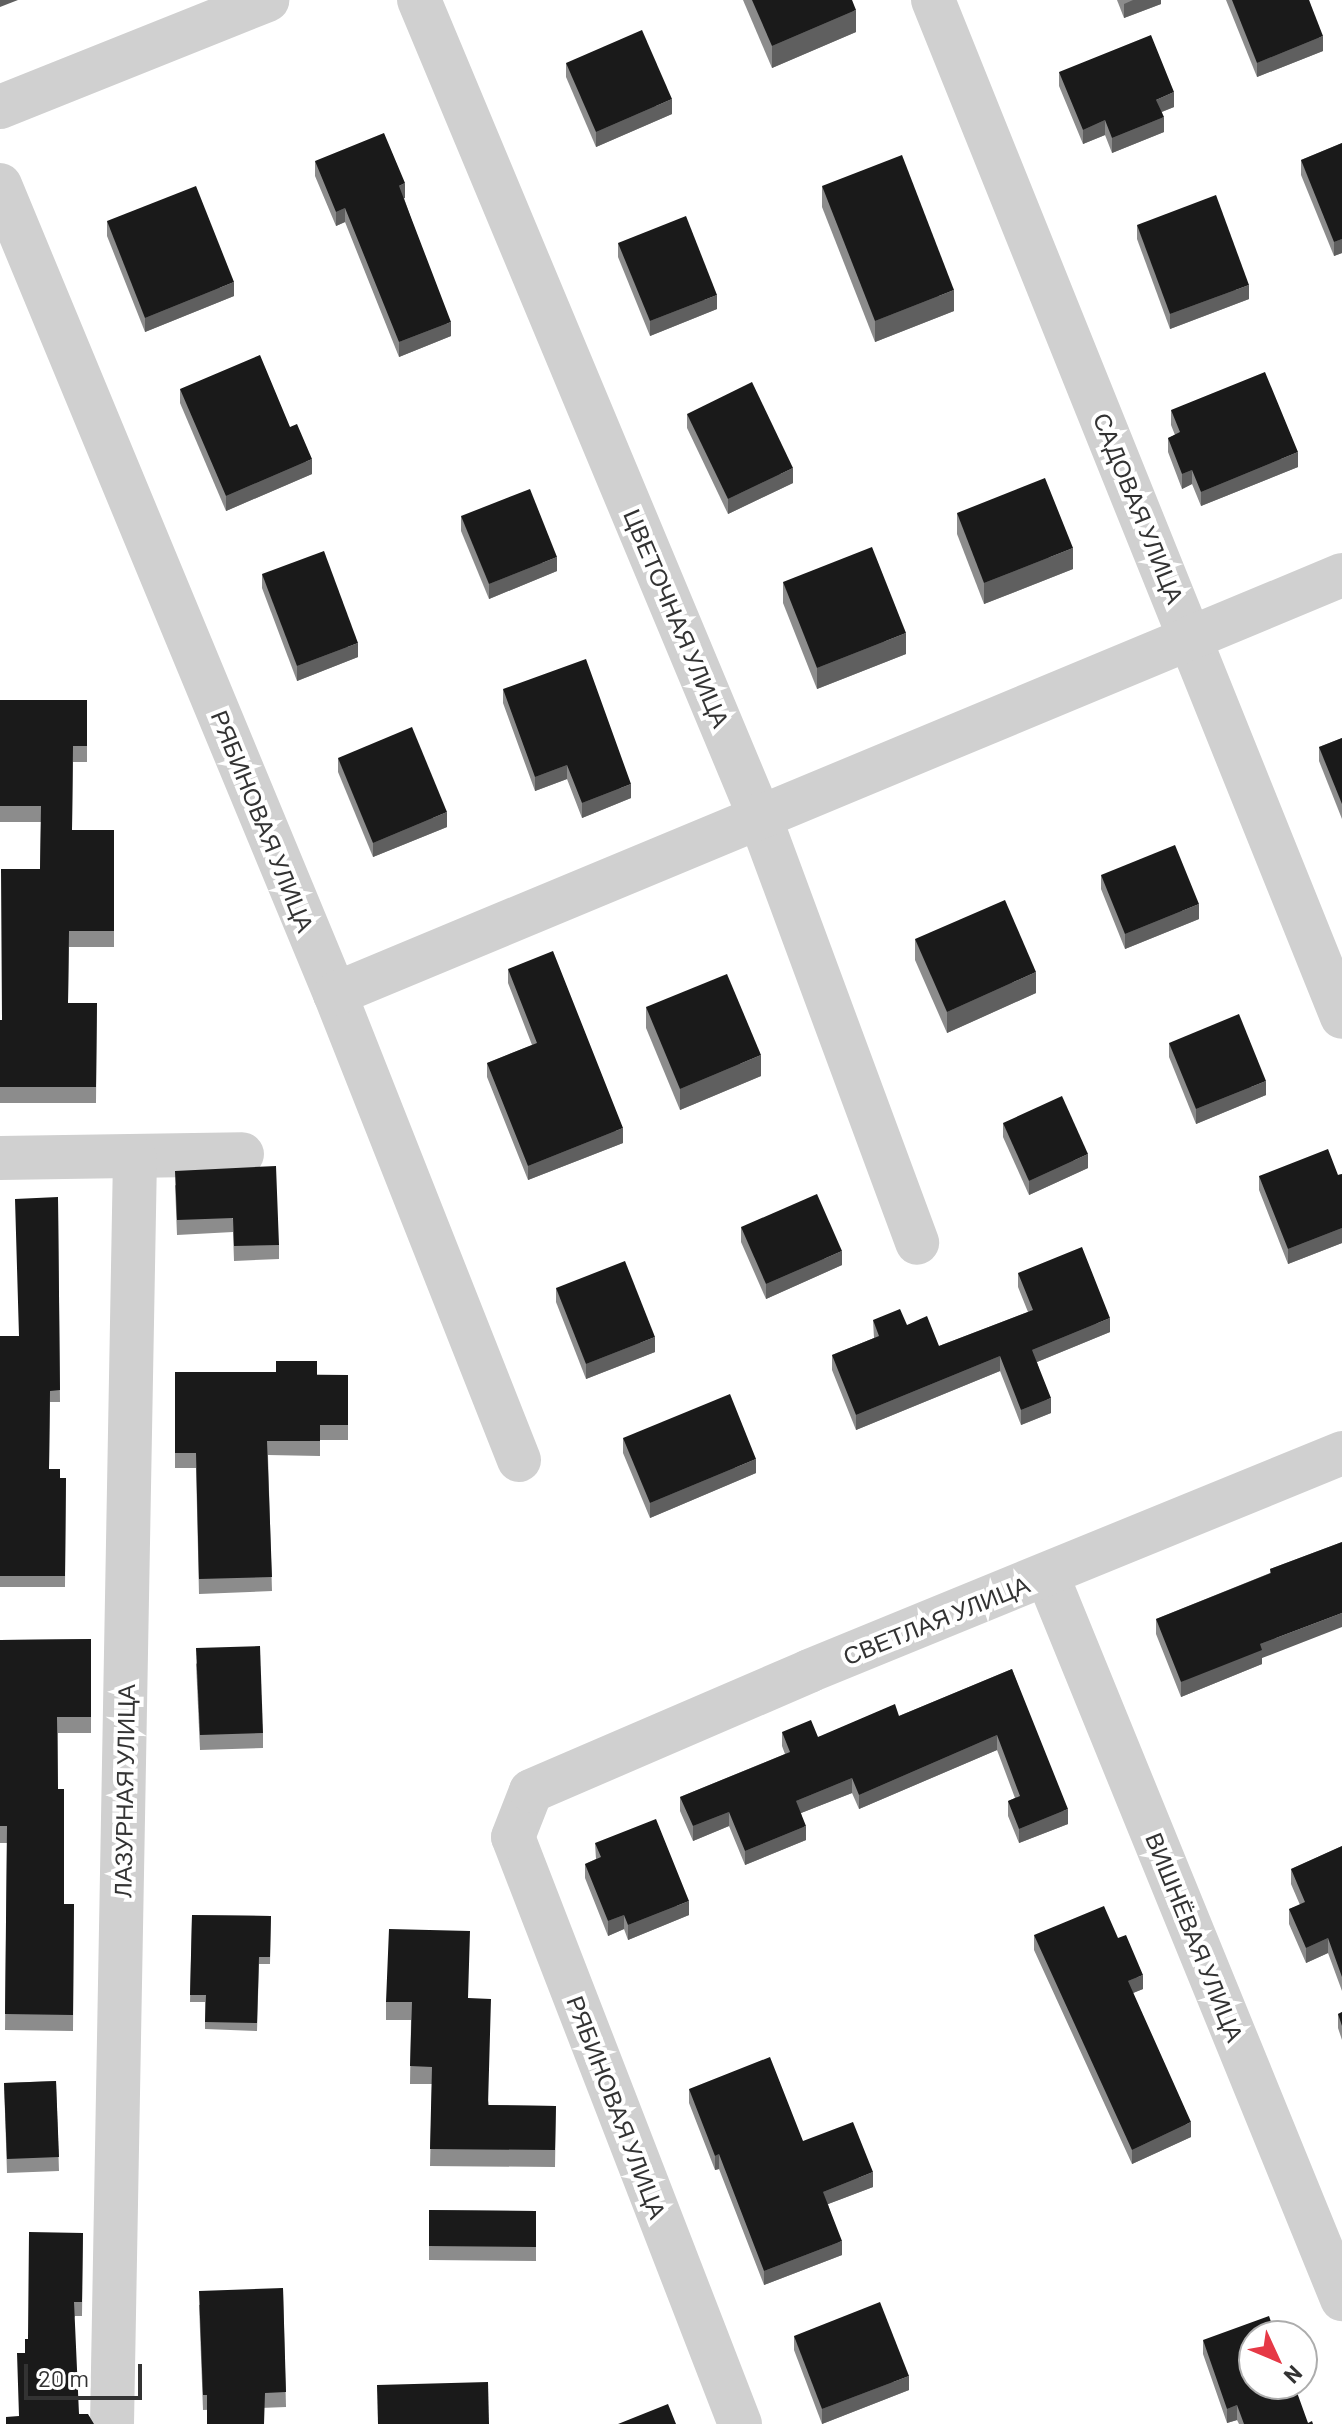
<!DOCTYPE html>
<meta charset="utf-8">
<style>
body{margin:0}
#map{position:relative;width:1342px;height:2424px;overflow:hidden;background:#fff;font-family:Barlow,sans-serif}
div>[style]{position:absolute}
.street>*{height:44px;margin:-22px;padding:0 22px;transform-origin:22px;border-radius:22px;background:#d0d0d0}
.wall>*{inset:0;background:#8c8c8c}
.shaded-wall>*{inset:0;background:#5f5f5f}
.building>*{inset:0;background:#1a1a1a}
span{translate:-50% -50%;white-space:nowrap;text-align:center;line-height:1.15;-webkit-text-stroke:8px #fff;paint-order:stroke}
.street-label{font-size:24px;color:#333}
.north{position:absolute;left:1238px;top:2320px;width:80px;height:80px;box-sizing:border-box;background:#fff;border:2px solid #adadad;border-radius:50%;rotate:134deg;font-size:22px;font-weight:700;line-height:32px;text-align:center;color:#333}
.north::after{content:'';display:block;margin:auto;width:28px;height:36px;background:#e63946;clip-path:polygon(50% 0,100% 100%,50% 72%,0 100%)}
.scale{position:absolute;left:24px;top:2364px;width:118px;height:36px;box-sizing:border-box;border:4px solid #333;border-top:0;padding-left:10px;font-size:24px;line-height:28px;white-space:nowrap;color:#333;-webkit-text-stroke:6px #fff;paint-order:stroke}
</style>
<div id="map">
<div class="street">
<i style="left:419px;top:0;width:883px;rotate:67.36deg"></i>
<i style="left:759px;top:815px;width:456px;rotate:69.7deg"></i>
<i style="left:933px;top:0;width:1096px;rotate:68.09deg"></i>
<i style="left:0;top:107px;width:288px;rotate:-21.8deg"></i>
<i style="left:0;top:185px;width:876px;rotate:67.51deg"></i>
<i style="left:335px;top:994px;width:501px;rotate:68.45deg"></i>
<i style="left:335px;top:994px;width:1091px;rotate:-22.59deg"></i>
<i style="left:0;top:1158px;width:242px;rotate:-0.9deg"></i>
<i style="left:1047px;top:1575px;width:782px;rotate:67.83deg"></i>
<i style="left:112px;top:2424px;width:1266px;rotate:-88.96deg"></i>
<i style="left:740px;top:2424px;width:629px;rotate:-111.14deg"></i>
<i style="left:513px;top:1837px;width:49px;rotate:-68.6deg"></i>
<i style="left:531px;top:1791px;width:303px;rotate:-23.3deg"></i>
<i style="left:809px;top:1671px;width:576px;rotate:-22.24deg"></i>
</div>
<div class="wall">
<i style="clip-path:polygon(743px 0,852px 0,856px 32px,772px 68px)"></i>
<i style="clip-path:polygon(1117px 0,1161px 0,1161px 4px,1124px 18px)"></i>
<i style="clip-path:polygon(1226px 0,1309px 0,1323px 51px,1257px 77px)"></i>
<i style="clip-path:polygon(566px 63px,672px 114px,596px 147px,566px 77px)"></i>
<i style="clip-path:polygon(1059px 72px,1174px 107px,1162px 112px,1164px 132px,1112px 153px,1105px 135px,1083px 144px,1059px 86px)"></i>
<i style="clip-path:polygon(1342px 143px,1342px 253px,1334px 256px,1301px 175px,1301px 160px)"></i>
<i style="clip-path:polygon(315px 161px,405px 198px,404px 198px,451px 336px,399px 357px,345px 222px,336px 226px,315px 176px)"></i>
<i style="clip-path:polygon(822px 186px,954px 311px,875px 342px,822px 207px)"></i>
<i style="clip-path:polygon(107px 221px,234px 296px,145px 332px,107px 236px)"></i>
<i style="clip-path:polygon(1137px 225px,1249px 299px,1170px 329px,1137px 239px)"></i>
<i style="clip-path:polygon(618px 243px,717px 309px,650px 336px,618px 257px)"></i>
<i style="clip-path:polygon(180px 389px,290px 427px,312px 474px,226px 511px,180px 403px)"></i>
<i style="clip-path:polygon(1171px 410px,1298px 467px,1201px 506px,1192px 484px,1182px 489px,1168px 452px,1168px 438px,1175px 435px,1171px 425px)"></i>
<i style="clip-path:polygon(687px 414px,793px 483px,728px 514px,687px 428px)"></i>
<i style="clip-path:polygon(957px 513px,1073px 569px,984px 604px,957px 534px)"></i>
<i style="clip-path:polygon(461px 516px,557px 571px,489px 599px,461px 531px)"></i>
<i style="clip-path:polygon(262px 574px,358px 657px,297px 681px,262px 588px)"></i>
<i style="clip-path:polygon(783px 582px,906px 654px,817px 689px,783px 603px)"></i>
<i style="clip-path:polygon(503px 689px,631px 798px,582px 818px,567px 779px,535px 791px,503px 703px)"></i>
<i style="clip-path:polygon(0 700px,87px 700px,87px 762px,73px 762px,72px 830px,114px 830px,114px 947px,69px 947px,68px 1003px,97px 1003px,96px 1103px,0 1103px,0 1020px,2px 1020px,40px 869px,41px 822px,0 822px)"></i>
<i style="clip-path:polygon(1342px 738px,1342px 819px,1319px 761px,1319px 747px)"></i>
<i style="clip-path:polygon(338px 758px,447px 827px,373px 857px,338px 772px)"></i>
<i style="clip-path:polygon(1101px 875px,1199px 919px,1125px 949px,1101px 889px)"></i>
<i style="clip-path:polygon(915px 939px,1036px 993px,947px 1033px,915px 960px)"></i>
<i style="clip-path:polygon(508px 969px,623px 1143px,528px 1180px,487px 1077px,487px 1063px,532px 1045px,508px 983px)"></i>
<i style="clip-path:polygon(646px 1007px,761px 1076px,680px 1110px,646px 1028px)"></i>
<i style="clip-path:polygon(1169px 1043px,1266px 1095px,1196px 1124px,1169px 1057px)"></i>
<i style="clip-path:polygon(1003px 1123px,1088px 1168px,1029px 1195px,1003px 1137px)"></i>
<i style="clip-path:polygon(1342px 1174px,1342px 1243px,1288px 1264px,1259px 1190px,1259px 1176px,1338px 1175px)"></i>
<i style="clip-path:polygon(175px 1185px,279px 1245px,279px 1259px,234px 1261px,233px 1232px,177px 1235px)"></i>
<i style="clip-path:polygon(58px 1197px,60px 1402px,50px 1402px,49px 1469px,60px 1478px,66px 1478px,65px 1587px,0 1587px,0 1336px,19px 1336px)"></i>
<i style="clip-path:polygon(741px 1227px,842px 1265px,766px 1299px,741px 1242px)"></i>
<i style="clip-path:polygon(1018px 1273px,1110px 1332px,1037px 1362px,1051px 1413px,1021px 1425px,1000px 1371px,856px 1430px,832px 1370px,832px 1355px,874px 1338px,873px 1320px,907px 1325px,939px 1346px,1028px 1312px,1018px 1287px)"></i>
<i style="clip-path:polygon(556px 1288px,655px 1352px,586px 1379px,556px 1302px)"></i>
<i style="clip-path:polygon(175px 1372px,348px 1375px,348px 1440px,320px 1440px,320px 1456px,268px 1455px,272px 1591px,199px 1594px,196px 1468px,175px 1468px)"></i>
<i style="clip-path:polygon(623px 1438px,756px 1473px,650px 1518px,623px 1453px)"></i>
<i style="clip-path:polygon(1342px 1542px,1262px 1658px,1262px 1664px,1181px 1697px,1156px 1634px,1156px 1619px,1270px 1573px,1270px 1569px)"></i>
<i style="clip-path:polygon(91px 1639px,91px 1733px,58px 1733px,58px 1789px,64px 1904px,74px 1904px,73px 2031px,5px 2030px,7px 1843px,0 1843px,0 1640px)"></i>
<i style="clip-path:polygon(196px 1663px,263px 1733px,263px 1748px,200px 1750px)"></i>
<i style="clip-path:polygon(1012px 1669px,1068px 1824px,1019px 1843px,1008px 1816px,1008px 1801px,1015px 1798px,997px 1750px,859px 1809px,852px 1793px,801px 1813px,806px 1840px,745px 1865px,729px 1826px,693px 1841px,680px 1811px,680px 1797px,785px 1754px,782px 1746px,782px 1732px,818px 1737px,899px 1716px)"></i>
<i style="clip-path:polygon(595px 1843px,689px 1915px,628px 1940px,624px 1929px,608px 1936px,585px 1878px,585px 1864px,596px 1859px)"></i>
<i style="clip-path:polygon(1342px 1846px,1342px 1991px,1328px 1953px,1306px 1963px,1289px 1924px,1289px 1909px,1300px 1905px,1291px 1884px,1291px 1869px)"></i>
<i style="clip-path:polygon(192px 1915px,271px 1916px,270px 1964px,259px 1964px,257px 2031px,205px 2029px,205px 2002px,190px 2002px)"></i>
<i style="clip-path:polygon(1034px 1935px,1118px 1938px,1143px 1989px,1133px 1993px,1191px 2137px,1132px 2164px,1034px 1950px)"></i>
<i style="clip-path:polygon(468px 1998px,489px 2105px,556px 2106px,555px 2167px,430px 2166px,432px 2084px,410px 2084px,411px 2020px,386px 2020px,386px 2002px)"></i>
<i style="clip-path:polygon(1342px 2012px,1342px 2040px,1338px 2028px,1338px 2014px)"></i>
<i style="clip-path:polygon(56px 2081px,59px 2171px,7px 2173px,4px 2083px)"></i>
<i style="clip-path:polygon(689px 2089px,803px 2141px,873px 2187px,828px 2204px,842px 2255px,764px 2285px,719px 2169px,715px 2170px,689px 2103px)"></i>
<i style="clip-path:polygon(429px 2210px,536px 2211px,536px 2261px,429px 2260px)"></i>
<i style="clip-path:polygon(83px 2233px,82px 2316px,75px 2316px,19px 2416px,25px 2353px,25px 2339px,28px 2339px)"></i>
<i style="clip-path:polygon(283px 2288px,286px 2407px,203px 2410px,199px 2305px)"></i>
<i style="clip-path:polygon(794px 2336px,909px 2390px,822px 2424px,794px 2350px)"></i>
<i style="clip-path:polygon(1203px 2340px,1308px 2423px,1313px 2424px,1239px 2424px,1237px 2420px,1227px 2423px,1203px 2354px)"></i>
</div>
<div class="shaded-wall">
<i style="clip-path:polygon(0 0,18px 0,0 7px)"></i>
<i style="clip-path:polygon(1133px 0,1161px 0,1161px 4px,1124px 18px,1124px 4px)"></i>
<i style="clip-path:polygon(856px 10px,856px 32px,772px 68px,772px 46px)"></i>
<i style="clip-path:polygon(1323px 36px,1323px 51px,1257px 77px,1257px 63px)"></i>
<i style="clip-path:polygon(1174px 92px,1174px 107px,1156px 114px,1156px 100px)"></i>
<i style="clip-path:polygon(672px 99px,672px 114px,596px 147px,596px 132px)"></i>
<i style="clip-path:polygon(1164px 117px,1164px 132px,1112px 153px,1112px 138px)"></i>
<i style="clip-path:polygon(1105px 120px,1105px 135px,1083px 144px,1083px 130px)"></i>
<i style="clip-path:polygon(405px 183px,405px 198px,399px 200px,399px 186px)"></i>
<i style="clip-path:polygon(345px 208px,345px 222px,336px 226px,336px 212px)"></i>
<i style="clip-path:polygon(1342px 239px,1342px 253px,1334px 256px,1334px 242px)"></i>
<i style="clip-path:polygon(234px 282px,234px 296px,145px 332px,145px 318px)"></i>
<i style="clip-path:polygon(1249px 285px,1249px 299px,1170px 329px,1170px 314px)"></i>
<i style="clip-path:polygon(954px 290px,954px 311px,875px 342px,875px 321px)"></i>
<i style="clip-path:polygon(717px 295px,717px 309px,650px 336px,650px 321px)"></i>
<i style="clip-path:polygon(451px 322px,451px 336px,399px 357px,399px 342px)"></i>
<i style="clip-path:polygon(1298px 452px,1298px 467px,1201px 506px,1201px 492px)"></i>
<i style="clip-path:polygon(312px 459px,312px 474px,226px 511px,226px 496px)"></i>
<i style="clip-path:polygon(793px 468px,793px 483px,728px 514px,728px 499px)"></i>
<i style="clip-path:polygon(1192px 470px,1192px 484px,1182px 489px,1182px 474px)"></i>
<i style="clip-path:polygon(1073px 548px,1073px 569px,984px 604px,984px 583px)"></i>
<i style="clip-path:polygon(557px 557px,557px 571px,489px 599px,489px 584px)"></i>
<i style="clip-path:polygon(906px 633px,906px 654px,817px 689px,817px 668px)"></i>
<i style="clip-path:polygon(358px 643px,358px 657px,297px 681px,297px 666px)"></i>
<i style="clip-path:polygon(567px 765px,567px 779px,535px 791px,535px 777px)"></i>
<i style="clip-path:polygon(631px 784px,631px 798px,582px 818px,582px 803px)"></i>
<i style="clip-path:polygon(447px 812px,447px 827px,373px 857px,373px 843px)"></i>
<i style="clip-path:polygon(1199px 904px,1199px 919px,1125px 949px,1125px 934px)"></i>
<i style="clip-path:polygon(1036px 972px,1036px 993px,947px 1033px,947px 1012px)"></i>
<i style="clip-path:polygon(761px 1055px,761px 1076px,680px 1110px,680px 1089px)"></i>
<i style="clip-path:polygon(1266px 1081px,1266px 1095px,1196px 1124px,1196px 1109px)"></i>
<i style="clip-path:polygon(623px 1128px,623px 1143px,528px 1180px,528px 1166px)"></i>
<i style="clip-path:polygon(1088px 1154px,1088px 1168px,1029px 1195px,1029px 1181px)"></i>
<i style="clip-path:polygon(1342px 1228px,1342px 1243px,1288px 1264px,1288px 1249px)"></i>
<i style="clip-path:polygon(842px 1251px,842px 1265px,766px 1299px,766px 1284px)"></i>
<i style="clip-path:polygon(1110px 1318px,1110px 1332px,1032px 1364px,1032px 1350px)"></i>
<i style="clip-path:polygon(655px 1337px,655px 1352px,586px 1379px,586px 1364px)"></i>
<i style="clip-path:polygon(1000px 1356px,1000px 1371px,856px 1430px,856px 1415px)"></i>
<i style="clip-path:polygon(1051px 1398px,1051px 1413px,1021px 1425px,1021px 1410px)"></i>
<i style="clip-path:polygon(756px 1459px,756px 1473px,650px 1518px,650px 1503px)"></i>
<i style="clip-path:polygon(1342px 1613px,1342px 1627px,1262px 1658px,1262px 1664px,1181px 1697px,1181px 1682px,1260px 1644px)"></i>
<i style="clip-path:polygon(997px 1735px,997px 1750px,859px 1809px,859px 1795px)"></i>
<i style="clip-path:polygon(852px 1778px,852px 1793px,796px 1815px,796px 1801px)"></i>
<i style="clip-path:polygon(1068px 1809px,1068px 1824px,1019px 1843px,1019px 1829px)"></i>
<i style="clip-path:polygon(729px 1812px,729px 1826px,693px 1841px,693px 1826px)"></i>
<i style="clip-path:polygon(806px 1826px,806px 1840px,745px 1865px,745px 1851px)"></i>
<i style="clip-path:polygon(689px 1901px,689px 1915px,628px 1940px,628px 1925px)"></i>
<i style="clip-path:polygon(624px 1915px,624px 1929px,608px 1936px,608px 1921px)"></i>
<i style="clip-path:polygon(1328px 1938px,1328px 1953px,1306px 1963px,1306px 1948px)"></i>
<i style="clip-path:polygon(1143px 1975px,1143px 1989px,1128px 1995px,1128px 1981px)"></i>
<i style="clip-path:polygon(1191px 2122px,1191px 2137px,1132px 2164px,1132px 2150px)"></i>
<i style="clip-path:polygon(719px 2154px,719px 2169px,715px 2170px,715px 2156px)"></i>
<i style="clip-path:polygon(873px 2172px,873px 2187px,823px 2206px,823px 2192px)"></i>
<i style="clip-path:polygon(842px 2241px,842px 2255px,764px 2285px,764px 2271px)"></i>
<i style="clip-path:polygon(909px 2376px,909px 2390px,822px 2424px,822px 2409px)"></i>
<i style="clip-path:polygon(1237px 2405px,1237px 2420px,1227px 2423px,1227px 2409px)"></i>
</div>
<div class="building">
<i style="clip-path:polygon(752px 0,852px 0,856px 10px,772px 46px)"></i>
<i style="clip-path:polygon(1232px 0,1309px 0,1323px 36px,1257px 63px)"></i>
<i style="clip-path:polygon(642px 30px,672px 99px,596px 132px,566px 63px)"></i>
<i style="clip-path:polygon(1151px 35px,1174px 92px,1156px 100px,1164px 117px,1112px 138px,1105px 120px,1083px 130px,1059px 72px)"></i>
<i style="clip-path:polygon(384px 133px,405px 183px,399px 186px,451px 322px,399px 342px,345px 208px,336px 212px,315px 161px)"></i>
<i style="clip-path:polygon(1342px 143px,1342px 239px,1334px 242px,1301px 160px)"></i>
<i style="clip-path:polygon(902px 155px,954px 290px,875px 321px,822px 186px)"></i>
<i style="clip-path:polygon(196px 186px,234px 282px,145px 318px,107px 221px)"></i>
<i style="clip-path:polygon(1216px 195px,1249px 285px,1170px 314px,1137px 225px)"></i>
<i style="clip-path:polygon(686px 216px,717px 295px,650px 321px,618px 243px)"></i>
<i style="clip-path:polygon(260px 355px,290px 427px,297px 424px,312px 459px,226px 496px,180px 389px)"></i>
<i style="clip-path:polygon(1265px 372px,1298px 452px,1201px 492px,1192px 470px,1182px 474px,1168px 438px,1180px 432px,1171px 410px)"></i>
<i style="clip-path:polygon(752px 382px,793px 468px,728px 499px,687px 414px)"></i>
<i style="clip-path:polygon(1045px 478px,1073px 548px,984px 583px,957px 513px)"></i>
<i style="clip-path:polygon(530px 489px,557px 557px,489px 584px,461px 516px)"></i>
<i style="clip-path:polygon(872px 547px,906px 633px,817px 668px,783px 582px)"></i>
<i style="clip-path:polygon(324px 551px,358px 643px,297px 666px,262px 574px)"></i>
<i style="clip-path:polygon(586px 659px,631px 784px,582px 803px,567px 765px,535px 777px,503px 689px)"></i>
<i style="clip-path:polygon(0 700px,87px 700px,87px 746px,73px 746px,72px 830px,114px 830px,114px 931px,69px 931px,68px 1003px,97px 1003px,96px 1087px,0 1087px,0 1020px,2px 1020px,1px 869px,40px 869px,41px 806px,0 806px)"></i>
<i style="clip-path:polygon(412px 727px,447px 812px,373px 843px,338px 758px)"></i>
<i style="clip-path:polygon(1342px 738px,1342px 804px,1319px 747px)"></i>
<i style="clip-path:polygon(1175px 845px,1199px 904px,1125px 934px,1101px 875px)"></i>
<i style="clip-path:polygon(1005px 900px,1036px 972px,947px 1012px,915px 939px)"></i>
<i style="clip-path:polygon(553px 951px,623px 1128px,528px 1166px,487px 1063px,537px 1043px,508px 969px)"></i>
<i style="clip-path:polygon(727px 974px,761px 1055px,680px 1089px,646px 1007px)"></i>
<i style="clip-path:polygon(1239px 1014px,1266px 1081px,1196px 1109px,1169px 1043px)"></i>
<i style="clip-path:polygon(1062px 1096px,1088px 1154px,1029px 1181px,1003px 1123px)"></i>
<i style="clip-path:polygon(1328px 1149px,1338px 1175px,1342px 1174px,1342px 1228px,1288px 1249px,1259px 1176px)"></i>
<i style="clip-path:polygon(276px 1166px,279px 1245px,234px 1246px,233px 1218px,177px 1220px,175px 1171px)"></i>
<i style="clip-path:polygon(817px 1194px,842px 1251px,766px 1284px,741px 1227px)"></i>
<i style="clip-path:polygon(58px 1197px,60px 1390px,50px 1391px,49px 1469px,60px 1469px,60px 1478px,66px 1478px,65px 1576px,0 1576px,0 1336px,19px 1336px,15px 1199px)"></i>
<i style="clip-path:polygon(1082px 1247px,1110px 1318px,1032px 1350px,1051px 1398px,1021px 1410px,1000px 1356px,856px 1415px,832px 1355px,879px 1336px,873px 1320px,900px 1309px,907px 1325px,927px 1316px,939px 1346px,1033px 1310px,1018px 1273px)"></i>
<i style="clip-path:polygon(625px 1261px,655px 1337px,586px 1364px,556px 1288px)"></i>
<i style="clip-path:polygon(276px 1361px,317px 1361px,317px 1375px,348px 1375px,348px 1425px,320px 1425px,320px 1441px,267px 1441px,272px 1577px,199px 1579px,196px 1453px,175px 1453px,175px 1372px,276px 1372px)"></i>
<i style="clip-path:polygon(730px 1394px,756px 1459px,650px 1503px,623px 1438px)"></i>
<i style="clip-path:polygon(1342px 1542px,1342px 1613px,1260px 1644px,1262px 1650px,1181px 1682px,1156px 1619px,1271px 1573px,1270px 1569px)"></i>
<i style="clip-path:polygon(91px 1639px,91px 1717px,57px 1717px,58px 1789px,64px 1789px,64px 1904px,74px 1904px,73px 2015px,5px 2014px,7px 1826px,0 1826px,0 1640px)"></i>
<i style="clip-path:polygon(260px 1646px,263px 1733px,200px 1735px,196px 1648px)"></i>
<i style="clip-path:polygon(1012px 1669px,1068px 1809px,1019px 1829px,1008px 1801px,1020px 1796px,997px 1735px,859px 1795px,852px 1778px,796px 1801px,806px 1826px,745px 1851px,729px 1812px,693px 1826px,680px 1797px,790px 1752px,782px 1732px,811px 1720px,818px 1737px,895px 1704px,899px 1716px)"></i>
<i style="clip-path:polygon(656px 1819px,689px 1901px,628px 1925px,624px 1915px,608px 1921px,585px 1864px,601px 1857px,595px 1843px)"></i>
<i style="clip-path:polygon(1342px 1846px,1342px 1977px,1328px 1938px,1306px 1948px,1289px 1909px,1305px 1902px,1291px 1869px)"></i>
<i style="clip-path:polygon(1104px 1906px,1118px 1938px,1126px 1935px,1143px 1975px,1128px 1981px,1191px 2122px,1132px 2150px,1034px 1935px)"></i>
<i style="clip-path:polygon(192px 1915px,271px 1916px,270px 1957px,259px 1957px,257px 2023px,205px 2022px,206px 1995px,190px 1995px)"></i>
<i style="clip-path:polygon(389px 1929px,470px 1931px,468px 1998px,491px 1999px,488px 2105px,556px 2106px,555px 2150px,430px 2149px,432px 2067px,410px 2066px,412px 2002px,386px 2002px)"></i>
<i style="clip-path:polygon(1342px 2012px,1342px 2026px,1338px 2014px)"></i>
<i style="clip-path:polygon(770px 2057px,803px 2141px,853px 2122px,873px 2172px,823px 2192px,842px 2241px,764px 2271px,719px 2154px,715px 2156px,689px 2089px)"></i>
<i style="clip-path:polygon(56px 2081px,59px 2157px,7px 2159px,4px 2083px)"></i>
<i style="clip-path:polygon(429px 2210px,536px 2211px,536px 2247px,429px 2246px)"></i>
<i style="clip-path:polygon(29px 2232px,83px 2233px,82px 2302px,74px 2302px,79px 2414px,88px 2414px,94px 2424px,6px 2424px,6px 2417px,19px 2416px,17px 2353px,25px 2353px,25px 2339px,28px 2339px)"></i>
<i style="clip-path:polygon(283px 2288px,286px 2392px,265px 2393px,264px 2424px,207px 2424px,207px 2395px,203px 2395px,199px 2291px)"></i>
<i style="clip-path:polygon(880px 2302px,909px 2376px,822px 2409px,794px 2336px)"></i>
<i style="clip-path:polygon(1269px 2316px,1276px 2336px,1254px 2336px,1254px 2384px,1294px 2384px,1308px 2423px,1312px 2421px,1313px 2424px,1244px 2424px,1237px 2405px,1227px 2409px,1203px 2340px)"></i>
<i style="clip-path:polygon(488px 2382px,489px 2424px,378px 2424px,377px 2385px)"></i>
<i style="clip-path:polygon(668px 2404px,676px 2424px,618px 2424px)"></i>
</div>
<div class="street-label">
<span style="left:1139px;top:508px;rotate:68deg">САДОВАЯ УЛИЦА</span>
<span style="left:677px;top:618px;rotate:67deg">ЦВЕТОЧНАЯ УЛИЦА</span>
<span style="left:263px;top:821px;rotate:68deg">РЯБИНОВАЯ УЛИЦА</span>
<span style="left:936px;top:1620px;rotate:-22deg">СВЕТЛАЯ УЛИЦА</span>
<span style="left:124px;top:1791px;rotate:-89deg">ЛАЗУРНАЯ УЛИЦА</span>
<span style="left:1195px;top:1937px;rotate:68deg">ВИШНЁВАЯ УЛИЦА</span>
<span style="left:617px;top:2107px;rotate:69deg">РЯБИНОВАЯ УЛИЦА</span>
</div>
<div class="north">N</div>
<div class="scale">20 m</div>
</div>
